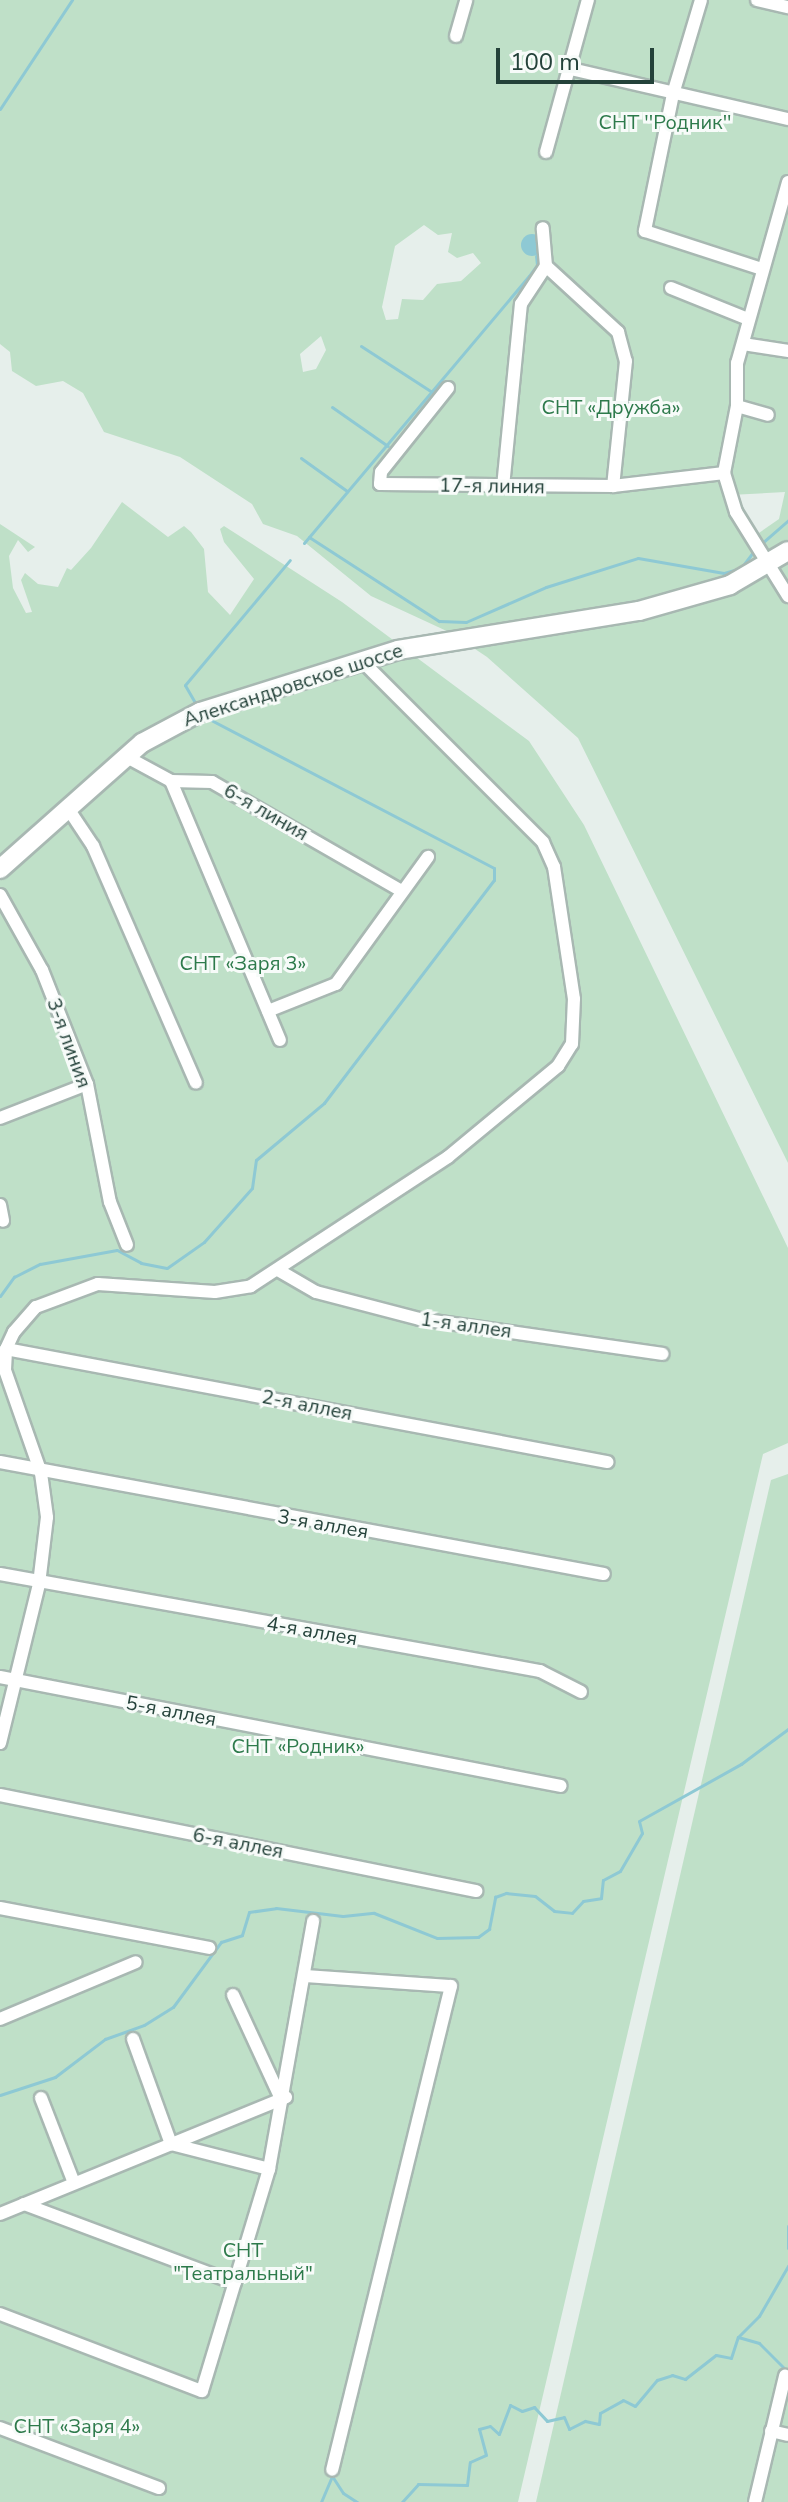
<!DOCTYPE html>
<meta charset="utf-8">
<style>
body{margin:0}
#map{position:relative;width:788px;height:2502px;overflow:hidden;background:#e6efeb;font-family:"Nunito Sans",sans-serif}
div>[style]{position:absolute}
.green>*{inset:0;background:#bfe0c8}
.water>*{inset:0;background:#8ec9d4}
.round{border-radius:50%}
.stream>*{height:3px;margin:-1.5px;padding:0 1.5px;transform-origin:1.5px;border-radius:1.5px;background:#8ec9d4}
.roads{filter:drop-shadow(2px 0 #a8b8b2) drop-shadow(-2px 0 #a8b8b2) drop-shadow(0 2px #a8b8b2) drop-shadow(0 -2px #a8b8b2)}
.street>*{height:12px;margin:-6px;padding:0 6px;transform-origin:6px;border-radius:6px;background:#fff}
.secondary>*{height:18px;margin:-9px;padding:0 9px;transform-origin:9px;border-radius:9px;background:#fff}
span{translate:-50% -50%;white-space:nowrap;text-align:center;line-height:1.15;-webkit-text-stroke:6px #f7fbf9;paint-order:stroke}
.park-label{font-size:20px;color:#2d7a4b}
.street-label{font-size:20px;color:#24423a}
.scale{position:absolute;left:496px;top:48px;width:158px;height:36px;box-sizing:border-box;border:4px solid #24423a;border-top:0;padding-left:10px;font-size:24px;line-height:28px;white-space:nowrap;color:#24423a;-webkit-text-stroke:6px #f7fbf9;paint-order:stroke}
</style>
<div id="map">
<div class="green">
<i style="clip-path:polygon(evenodd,0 0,788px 0,788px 1163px,578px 738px,487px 657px,451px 633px,371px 596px,297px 536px,263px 524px,252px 504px,180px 457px,104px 432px,83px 393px,63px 381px,36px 386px,12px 371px,10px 352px,0 344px,0 0,424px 225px,438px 235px,452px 233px,448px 252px,457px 258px,473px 253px,481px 263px,461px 281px,437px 284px,423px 300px,402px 299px,398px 319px,386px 320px,382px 307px,395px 246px,424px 225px,0 0,321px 336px,326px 350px,316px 369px,303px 372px,300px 354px,321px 336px,0 0,785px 492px,779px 519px,756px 535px,730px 495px,785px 492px)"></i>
<i style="clip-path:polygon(122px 502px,168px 537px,184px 526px,191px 532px,204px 549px,208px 592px,230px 615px,254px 579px,224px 542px,220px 529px,224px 526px,342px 602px,529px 741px,584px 825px,788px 1248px,788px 1443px,763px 1454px,518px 2502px,0 2502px,0 524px,35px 547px,28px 552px,18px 540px,9px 556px,13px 588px,26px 613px,32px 612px,21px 580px,25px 573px,38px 584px,58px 587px,67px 568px,71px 570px,91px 548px)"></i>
<i style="clip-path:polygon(788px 1474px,788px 2502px,536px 2502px,771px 1480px)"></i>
</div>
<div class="water">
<i class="round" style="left:521px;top:234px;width:22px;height:22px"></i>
</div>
<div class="stream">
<i style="left:0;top:109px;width:131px;rotate:-56.6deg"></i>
<i style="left:361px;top:346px;width:85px;rotate:32.9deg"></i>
<i style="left:332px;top:407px;width:68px;rotate:34.9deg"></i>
<i style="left:301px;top:458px;width:57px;rotate:35.7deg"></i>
<i style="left:309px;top:537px;width:155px;rotate:32.9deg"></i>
<i style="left:439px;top:621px;width:27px;rotate:2deg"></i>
<i style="left:466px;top:622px;width:87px;rotate:-23.6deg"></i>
<i style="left:546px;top:587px;width:96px;rotate:-17.5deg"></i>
<i style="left:638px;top:558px;width:87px;rotate:9.9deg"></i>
<i style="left:724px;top:573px;width:18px;rotate:-16deg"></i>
<i style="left:741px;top:568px;width:25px;rotate:-53deg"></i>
<i style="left:304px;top:543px;width:349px;rotate:-49.9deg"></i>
<i style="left:529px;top:276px;width:14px;rotate:-54deg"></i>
<i style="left:537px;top:265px;width:9px;rotate:-96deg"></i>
<i style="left:762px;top:543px;width:35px;rotate:-41deg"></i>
<i style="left:197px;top:706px;width:24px;rotate:-120deg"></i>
<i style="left:185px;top:685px;width:163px;rotate:-50deg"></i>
<i style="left:0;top:1296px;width:24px;rotate:-54deg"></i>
<i style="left:14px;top:1277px;width:29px;rotate:-27deg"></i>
<i style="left:40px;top:1264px;width:78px;rotate:-10.3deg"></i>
<i style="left:117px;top:1250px;width:27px;rotate:28deg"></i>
<i style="left:141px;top:1263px;width:26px;rotate:11deg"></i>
<i style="left:167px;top:1268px;width:45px;rotate:-35.1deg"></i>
<i style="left:204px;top:1242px;width:72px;rotate:-48.4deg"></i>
<i style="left:252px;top:1188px;width:28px;rotate:-82deg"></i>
<i style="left:256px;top:1160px;width:89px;rotate:-40deg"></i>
<i style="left:324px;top:1103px;width:280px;rotate:-52.7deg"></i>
<i style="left:494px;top:880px;width:12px;rotate:-90deg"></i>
<i style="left:494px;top:868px;width:328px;rotate:-152.4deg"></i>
<i style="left:0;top:2095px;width:58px;rotate:-18.1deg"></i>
<i style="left:55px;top:2077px;width:63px;rotate:-37.2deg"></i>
<i style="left:105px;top:2039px;width:41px;rotate:-19.7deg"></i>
<i style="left:144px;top:2025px;width:34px;rotate:-32deg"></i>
<i style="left:173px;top:2007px;width:81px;rotate:-53.6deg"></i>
<i style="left:221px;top:1942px;width:22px;rotate:-18deg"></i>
<i style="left:242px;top:1935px;width:24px;rotate:-73deg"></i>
<i style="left:249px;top:1912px;width:27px;rotate:-8deg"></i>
<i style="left:276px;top:1908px;width:67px;rotate:6.8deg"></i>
<i style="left:343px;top:1916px;width:31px;rotate:-6deg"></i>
<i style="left:374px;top:1913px;width:68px;rotate:21.6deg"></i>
<i style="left:437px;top:1938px;width:41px;rotate:-1.4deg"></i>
<i style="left:478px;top:1937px;width:14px;rotate:-36deg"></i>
<i style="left:489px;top:1929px;width:33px;rotate:-79deg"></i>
<i style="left:495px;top:1897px;width:12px;rotate:-20deg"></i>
<i style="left:506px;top:1893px;width:29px;rotate:6deg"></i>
<i style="left:535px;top:1896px;width:24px;rotate:38deg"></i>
<i style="left:554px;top:1911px;width:18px;rotate:6deg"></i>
<i style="left:572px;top:1913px;width:16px;rotate:-47deg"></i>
<i style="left:583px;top:1901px;width:18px;rotate:-9deg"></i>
<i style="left:601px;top:1898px;width:18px;rotate:-84deg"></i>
<i style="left:603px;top:1880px;width:19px;rotate:-28deg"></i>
<i style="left:620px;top:1871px;width:44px;rotate:-59.9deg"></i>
<i style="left:642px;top:1833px;width:12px;rotate:-104deg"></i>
<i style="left:639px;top:1821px;width:117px;rotate:-29.2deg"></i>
<i style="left:741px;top:1764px;width:59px;rotate:-36.7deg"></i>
<i style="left:788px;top:2226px;width:22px;rotate:90deg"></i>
<i style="left:738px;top:2337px;width:22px;rotate:16deg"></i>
<i style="left:759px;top:2343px;width:41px;rotate:45deg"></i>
<i style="left:321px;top:2502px;width:28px;rotate:-67deg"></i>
<i style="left:332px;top:2476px;width:20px;rotate:57deg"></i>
<i style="left:343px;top:2493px;width:17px;rotate:33deg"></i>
<i style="left:402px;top:2502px;width:24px;rotate:-48deg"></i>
<i style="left:418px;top:2484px;width:49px;rotate:1.2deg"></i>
<i style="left:467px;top:2485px;width:23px;rotate:-83deg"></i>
<i style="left:470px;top:2462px;width:17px;rotate:-24deg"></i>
<i style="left:486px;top:2455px;width:27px;rotate:-105deg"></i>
<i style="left:479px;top:2429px;width:11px;rotate:-15deg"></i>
<i style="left:490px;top:2426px;width:12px;rotate:42deg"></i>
<i style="left:499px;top:2434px;width:31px;rotate:-69deg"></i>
<i style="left:510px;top:2405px;width:13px;rotate:27deg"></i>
<i style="left:522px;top:2411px;width:13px;rotate:-18deg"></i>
<i style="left:534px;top:2407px;width:19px;rotate:47deg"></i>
<i style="left:547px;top:2421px;width:17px;rotate:-13deg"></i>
<i style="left:564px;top:2417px;width:13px;rotate:67deg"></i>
<i style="left:569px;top:2429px;width:18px;rotate:-27deg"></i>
<i style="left:585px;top:2421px;width:14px;rotate:12deg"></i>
<i style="left:599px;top:2424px;width:11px;rotate:-85deg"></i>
<i style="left:600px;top:2413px;width:26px;rotate:-29deg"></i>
<i style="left:623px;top:2400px;width:13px;rotate:27deg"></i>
<i style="left:635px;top:2406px;width:34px;rotate:-50deg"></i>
<i style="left:657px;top:2380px;width:16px;rotate:-18deg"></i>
<i style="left:672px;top:2375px;width:14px;rotate:17deg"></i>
<i style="left:685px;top:2379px;width:39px;rotate:-38deg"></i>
<i style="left:716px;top:2355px;width:15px;rotate:11deg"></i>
<i style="left:731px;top:2358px;width:22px;rotate:-72deg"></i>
<i style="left:738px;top:2337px;width:30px;rotate:-45deg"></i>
<i style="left:759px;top:2316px;width:58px;rotate:-59.9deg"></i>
</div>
<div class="roads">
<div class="street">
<i style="left:701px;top:0;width:98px;rotate:106.6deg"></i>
<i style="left:673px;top:94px;width:140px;rotate:101.6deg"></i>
<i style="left:645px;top:231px;width:123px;rotate:18deg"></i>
<i style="left:757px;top:0;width:32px;rotate:13deg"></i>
<i style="left:456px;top:36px;width:37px;rotate:-74deg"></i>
<i style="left:571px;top:69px;width:223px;rotate:13deg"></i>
<i style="left:546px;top:152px;width:158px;rotate:-74.6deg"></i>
<i style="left:788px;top:182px;width:188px;rotate:105.7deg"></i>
<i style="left:737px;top:363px;width:43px;rotate:90deg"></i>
<i style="left:737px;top:406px;width:68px;rotate:101deg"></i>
<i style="left:724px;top:473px;width:41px;rotate:72.9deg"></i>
<i style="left:736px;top:512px;width:99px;rotate:58.2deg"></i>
<i style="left:546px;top:266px;width:98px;rotate:42.5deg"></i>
<i style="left:618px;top:332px;width:30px;rotate:75deg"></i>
<i style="left:626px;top:361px;width:126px;rotate:95.9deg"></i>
<i style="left:671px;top:288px;width:83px;rotate:21.9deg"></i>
<i style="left:743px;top:344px;width:46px;rotate:8.8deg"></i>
<i style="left:448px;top:388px;width:107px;rotate:128.6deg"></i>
<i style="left:381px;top:472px;width:12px;rotate:95deg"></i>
<i style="left:380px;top:484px;width:233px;rotate:0.5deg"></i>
<i style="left:613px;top:486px;width:112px;rotate:-6.7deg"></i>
<i style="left:737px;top:406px;width:32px;rotate:16deg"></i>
<i style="left:503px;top:487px;width:184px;rotate:-84.4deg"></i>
<i style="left:521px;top:304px;width:45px;rotate:-56.7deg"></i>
<i style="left:546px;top:266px;width:38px;rotate:-95deg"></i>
<i style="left:125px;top:756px;width:52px;rotate:28.5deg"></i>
<i style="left:171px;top:781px;width:41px;rotate:1.4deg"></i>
<i style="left:212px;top:782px;width:217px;rotate:29.9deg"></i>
<i style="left:171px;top:781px;width:281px;rotate:67.2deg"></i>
<i style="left:67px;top:807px;width:47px;rotate:56.3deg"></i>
<i style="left:93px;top:846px;width:258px;rotate:66.5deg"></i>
<i style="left:0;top:895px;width:86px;rotate:60.8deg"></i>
<i style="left:42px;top:970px;width:123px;rotate:68.5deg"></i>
<i style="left:87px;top:1084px;width:120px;rotate:79deg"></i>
<i style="left:110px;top:1202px;width:46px;rotate:68.4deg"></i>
<i style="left:268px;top:1011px;width:73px;rotate:-21.7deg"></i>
<i style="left:336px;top:984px;width:157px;rotate:-54.1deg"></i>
<i style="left:0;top:1118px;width:93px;rotate:-21.3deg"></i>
<i style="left:0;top:1205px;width:16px;rotate:79deg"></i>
<i style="left:278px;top:1270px;width:44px;rotate:30.1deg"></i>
<i style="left:316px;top:1292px;width:107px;rotate:14.6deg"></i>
<i style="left:420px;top:1319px;width:245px;rotate:8.2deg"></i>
<i style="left:6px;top:1349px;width:612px;rotate:10.65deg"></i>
<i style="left:0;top:1462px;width:614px;rotate:10.51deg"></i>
<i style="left:0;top:1574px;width:549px;rotate:10.18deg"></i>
<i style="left:540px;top:1671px;width:46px;rotate:27.1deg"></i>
<i style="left:0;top:1677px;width:571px;rotate:11deg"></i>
<i style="left:0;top:1743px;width:164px;rotate:-76.2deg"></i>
<i style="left:39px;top:1584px;width:67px;rotate:-83.2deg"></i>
<i style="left:47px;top:1517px;width:44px;rotate:-97.8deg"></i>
<i style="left:41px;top:1473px;width:109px;rotate:-109.3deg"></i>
<i style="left:5px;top:1370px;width:21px;rotate:-87deg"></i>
<i style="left:6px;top:1349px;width:19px;rotate:-65deg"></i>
<i style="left:14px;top:1332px;width:33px;rotate:-49deg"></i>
<i style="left:36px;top:1307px;width:66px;rotate:-20.4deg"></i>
<i style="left:98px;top:1284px;width:117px;rotate:3.9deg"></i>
<i style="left:215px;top:1292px;width:36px;rotate:-9deg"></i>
<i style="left:251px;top:1286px;width:235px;rotate:-33.2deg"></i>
<i style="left:448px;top:1157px;width:143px;rotate:-39.6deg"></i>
<i style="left:558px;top:1066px;width:26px;rotate:-58deg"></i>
<i style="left:572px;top:1044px;width:45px;rotate:-87.5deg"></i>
<i style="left:574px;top:999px;width:134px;rotate:-98.6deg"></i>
<i style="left:554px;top:867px;width:27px;rotate:-114deg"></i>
<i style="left:543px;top:842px;width:257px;rotate:-135deg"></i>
<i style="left:0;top:1795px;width:486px;rotate:11.4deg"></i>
<i style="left:0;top:1908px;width:213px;rotate:10.8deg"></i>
<i style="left:304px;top:1976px;width:147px;rotate:3.9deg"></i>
<i style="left:451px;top:1986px;width:498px;rotate:103.8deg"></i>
<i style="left:233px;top:1995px;width:115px;rotate:65.2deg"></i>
<i style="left:0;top:2019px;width:147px;rotate:-22.7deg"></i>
<i style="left:133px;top:2039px;width:112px;rotate:70.1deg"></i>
<i style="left:171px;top:2144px;width:101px;rotate:14.3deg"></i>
<i style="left:41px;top:2098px;width:91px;rotate:68.8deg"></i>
<i style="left:24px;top:2204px;width:225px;rotate:20.5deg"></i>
<i style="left:0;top:2214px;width:309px;rotate:-22.2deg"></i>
<i style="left:0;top:2314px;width:216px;rotate:20.9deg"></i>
<i style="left:202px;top:2391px;width:232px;rotate:-73.2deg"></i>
<i style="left:269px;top:2169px;width:252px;rotate:-79.9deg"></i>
<i style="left:0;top:2428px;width:170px;rotate:20.7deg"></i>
<i style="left:771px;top:2431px;width:17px;rotate:13deg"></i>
<i style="left:755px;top:2502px;width:130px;rotate:-76.6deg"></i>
</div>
<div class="secondary">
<i style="left:0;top:869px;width:190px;rotate:-41.6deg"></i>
<i style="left:142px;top:743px;width:66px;rotate:-28.1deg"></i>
<i style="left:200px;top:712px;width:207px;rotate:-17.4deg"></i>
<i style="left:398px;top:650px;width:244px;rotate:-9.2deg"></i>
<i style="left:639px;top:611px;width:95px;rotate:-15.9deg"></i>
<i style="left:730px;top:585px;width:67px;rotate:-30.4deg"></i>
</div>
</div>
<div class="park-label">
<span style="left:665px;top:122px">СНТ ''Родник''</span>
<span style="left:611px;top:407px">СНТ «Дружба»</span>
<span style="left:243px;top:963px">СНТ «Заря 3»</span>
<span style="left:298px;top:1746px">СНТ «Родник»</span>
<span style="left:243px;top:2262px">СНТ<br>"Театральный"</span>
<span style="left:77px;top:2426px">СНТ «Заря 4»</span>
</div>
<div class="street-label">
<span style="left:492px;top:486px;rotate:1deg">17-я линия</span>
<span style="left:293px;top:685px;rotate:-18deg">Александровское шоссе</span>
<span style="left:266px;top:812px;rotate:30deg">6-я линия</span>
<span style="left:69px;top:1043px;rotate:70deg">3-я линия</span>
<span style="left:466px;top:1325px;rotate:8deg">1-я аллея</span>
<span style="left:307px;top:1405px;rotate:11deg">2-я аллея</span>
<span style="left:323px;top:1524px;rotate:10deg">3-я аллея</span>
<span style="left:312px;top:1631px;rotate:10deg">4-я аллея</span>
<span style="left:171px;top:1711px;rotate:11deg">5-я аллея</span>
<span style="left:238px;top:1843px;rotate:11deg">6-я аллея</span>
</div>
<div class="scale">100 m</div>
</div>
